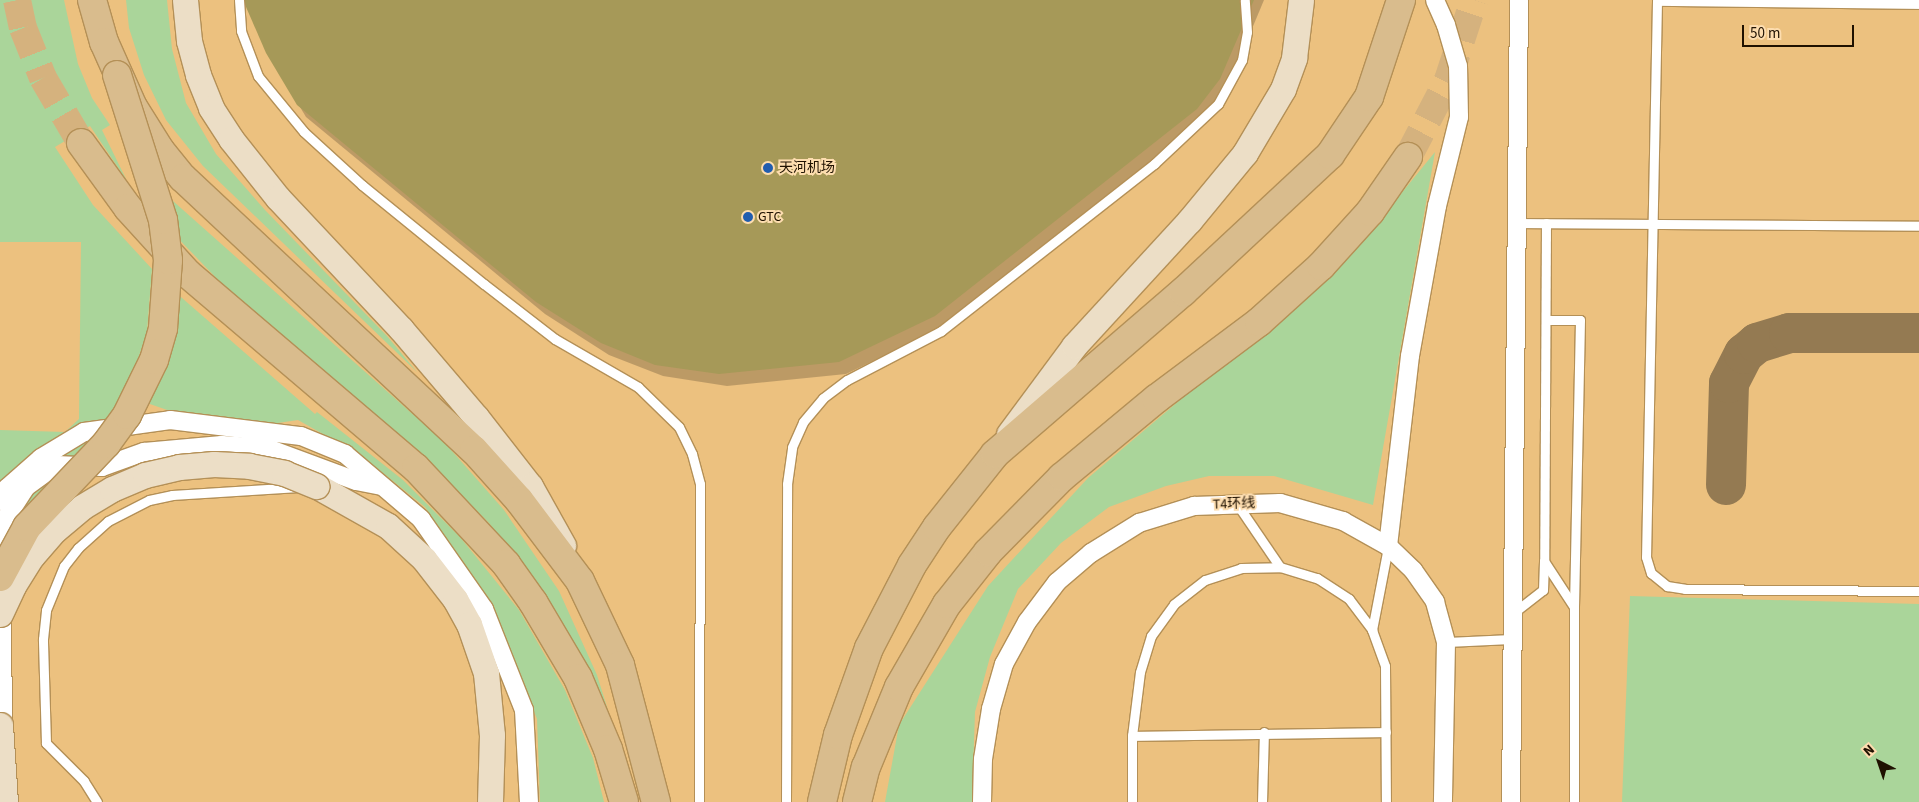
<!DOCTYPE html>
<meta charset="utf-8">
<style>
body{margin:0}
#map{position:relative;width:1919px;height:802px;overflow:hidden;background:#f5cf94;font-family:"Source Sans 3","Noto Sans SC",sans-serif}
div>[style]{position:absolute}
.built>*{inset:0;background:#ecc17f}
.green>*{inset:0;background:#aad59a}
.shadow>*{inset:0;background:#0003}
.taxiway>*{height:40px;margin:-20px;padding:0 20px;transform-origin:20px;border-radius:20px;background:#947a52}
.building>*{inset:0;background:#a69958}
.primary-tunnel>*{height:28px;margin-top:-14px;transform-origin:0;background:repeating-linear-gradient(90deg,#d5b27e 0 28px,transparent 0 42px)}
.roads{filter:drop-shadow(1px 0 #b49057) drop-shadow(-1px 0 #b49057) drop-shadow(0 1px #b49057) drop-shadow(0 -1px #b49057)}
.lane>*{height:9px;margin:-4.5px;padding:0 4.5px;transform-origin:4.5px;border-radius:4.5px;background:#fff}
.street>*{height:18px;margin:-9px;padding:0 9px;transform-origin:9px;border-radius:9px;background:#fff}
.secondary>*{height:25px;margin:-12.5px;padding:0 12.5px;transform-origin:12.5px;border-radius:12.5px;background:#ecdec6}
.primary>*{height:28px;margin:-14px;padding:0 14px;transform-origin:14px;border-radius:14px;background:#d9bc8d}
.bridges{filter:drop-shadow(1px 0 #b49057) drop-shadow(-1px 0 #b49057) drop-shadow(0 1px #b49057) drop-shadow(0 -1px #b49057)}
.secondary-bridge>*{height:25px;margin:-12.5px;padding:0 12.5px;transform-origin:12.5px;border-radius:12.5px;background:#ecdec6}
.primary-bridge>*{height:28px;margin:-14px;padding:0 14px;transform-origin:14px;border-radius:14px;background:#d9bc8d}
.dots>*{width:14px;height:14px;translate:-50% -50%;box-sizing:border-box;border:2px solid #fdddaf;border-radius:50%}
span{translate:-50% -50%;white-space:nowrap;text-align:center;line-height:1.15;-webkit-text-stroke:4px #fdddaf;paint-order:stroke}
.poi-label{font-size:14px;color:#1f1100}
.left{translate:0 -50%;text-align:left}
.street-label{font-size:14px;color:#1f1100}
.north{position:absolute;left:1854px;top:737px;width:50px;height:50px;-webkit-text-stroke:4px #fdddaf;paint-order:stroke;rotate:319deg;font-size:14px;font-weight:700;line-height:20px;text-align:center;color:#1f1100}
.north::after{content:'';display:block;margin:auto;width:18px;height:22px;background:#1f1100;clip-path:polygon(50% 0,100% 100%,50% 72%,0 100%)}
.scale{position:absolute;left:1742px;top:25px;width:112px;height:22px;box-sizing:border-box;border:2px solid #1f1100;border-top:0;padding-left:6px;font-size:15px;line-height:18px;white-space:nowrap;color:#1f1100;-webkit-text-stroke:4px #fdddaf;paint-order:stroke}
</style>
<div id="map">
<div class="built">
<i style="clip-path:polygon(0 0,1919px 0,1919px 802px,0 802px)"></i>
</div>
<div class="green">
<i style="clip-path:polygon(0 0,64px 0,78px 64px,92px 98px,110px 125px,102px 130px,127px 181px,90px 126px,55px 147px,93px 205px,152px 269px,147px 332px,128px 389px,95px 437px,9px 523px,0 516px,0 430px,65px 432px,79px 419px,81px 242px,0 242px)"></i>
<i style="clip-path:polygon(126px 0,167px 0,172px 49px,186px 103px,216px 154px,265px 210px,387px 336px,417px 372px,203px 166px,166px 120px,144px 75px,129px 28px)"></i>
<i style="clip-path:polygon(1435px 152px,1373px 505px,1274px 476px,1209px 476px,1166px 486px,1109px 507px,1061px 543px,1018px 589px,990px 657px,975px 712px,972px 802px,885px 802px,899px 725px,988px 586px,1088px 478px,1351px 255px)"></i>
<i style="clip-path:polygon(159px 185px,173px 201px,444px 442px,504px 510px,559px 591px,597px 675px,626px 768px,545px 599px,489px 523px,425px 459px,221px 283px,172px 232px)"></i>
<i style="clip-path:polygon(174px 291px,315px 414px,317px 412px,403px 480px,460px 537px,519px 610px,565px 690px,593px 758px,604px 802px,540px 802px,537px 719px,491px 606px,425px 507px,362px 456px,298px 420px,264px 425px,173px 412px,147px 403px)"></i>
<i style="clip-path:polygon(1630px 596px,1919px 604px,1919px 802px,1622px 802px)"></i>
</div>
<div class="shadow">
<i style="clip-path:polygon(245px 0,1264px 0,1226px 91px,1204px 121px,941px 328px,846px 374px,727px 386px,663px 376px,609px 355px,545px 314px,306px 117px,267px 52px)"></i>
</div>
<div class="taxiway">
<i style="left:1726px;top:485px;width:102px;rotate:-88.3deg"></i>
<i style="left:1729px;top:383px;width:33px;rotate:-63deg"></i>
<i style="left:1744px;top:354px;width:17px;rotate:-40deg"></i>
<i style="left:1757px;top:343px;width:34px;rotate:-17deg"></i>
<i style="left:1789px;top:333px;width:130px"></i>
</div>
<div class="building">
<i style="clip-path:polygon(243px 0,1254px 0,1220px 79px,1197px 109px,935px 316px,839px 362px,719px 374px,655px 365px,601px 343px,536px 302px,297px 105px,266px 53px)"></i>
</div>
<div class="primary-tunnel">
<i style="left:17px;top:0;width:29px;rotate:78deg"></i>
<i style="left:23px;top:28px;width:54px;rotate:68.2deg"></i>
<i style="left:43px;top:78px;width:75px;rotate:59.7deg"></i>
<i style="left:1408px;top:157px;width:87px;rotate:-62.5deg"></i>
<i style="left:1448px;top:80px;width:84px;rotate:-72deg"></i>
</div>
<div class="roads">
<div class="lane">
<i style="left:239px;top:0;width:31px;rotate:86deg"></i>
<i style="left:241px;top:31px;width:48px;rotate:69.3deg"></i>
<i style="left:258px;top:76px;width:72px;rotate:50.6deg"></i>
<i style="left:304px;top:132px;width:79px;rotate:42.4deg"></i>
<i style="left:362px;top:185px;width:157px;rotate:39.1deg"></i>
<i style="left:484px;top:284px;width:90px;rotate:37.8deg"></i>
<i style="left:555px;top:339px;width:96px;rotate:30deg"></i>
<i style="left:638px;top:387px;width:57px;rotate:44.3deg"></i>
<i style="left:679px;top:427px;width:30px;rotate:64deg"></i>
<i style="left:692px;top:454px;width:31px;rotate:75deg"></i>
<i style="left:700px;top:484px;width:318px;rotate:90.2deg"></i>
<i style="left:1919px;top:4px;width:262px;rotate:-179.3deg"></i>
<i style="left:1657px;top:1px;width:556px;rotate:91.13deg"></i>
<i style="left:1646px;top:557px;width:17px;rotate:73deg"></i>
<i style="left:1651px;top:573px;width:21px;rotate:39deg"></i>
<i style="left:1667px;top:586px;width:18px;rotate:9deg"></i>
<i style="left:1685px;top:589px;width:234px;rotate:0.5deg"></i>
<i style="left:1517px;top:223px;width:402px;rotate:0.4deg"></i>
<i style="left:1546px;top:223px;width:338px;rotate:90.3deg"></i>
<i style="left:1544px;top:561px;width:55px;rotate:56.9deg"></i>
<i style="left:1574px;top:607px;width:195px;rotate:90deg"></i>
<i style="left:1546px;top:320px;width:34px"></i>
<i style="left:1580px;top:320px;width:287px;rotate:91.2deg"></i>
<i style="left:1237px;top:504px;width:76px;rotate:55.7deg"></i>
<i style="left:1512px;top:614px;width:39px;rotate:-38deg"></i>
<i style="left:1543px;top:590px;width:29px;rotate:-88deg"></i>
<i style="left:1372px;top:630px;width:85px;rotate:-79.1deg"></i>
<i style="left:1446px;top:642px;width:66px;rotate:-2.6deg"></i>
<i style="left:1132px;top:736px;width:254px;rotate:-0.9deg"></i>
<i style="left:97px;top:802px;width:25px;rotate:-122deg"></i>
<i style="left:84px;top:781px;width:54px;rotate:-135deg"></i>
<i style="left:46px;top:743px;width:104px;rotate:-91.7deg"></i>
<i style="left:43px;top:639px;width:29px;rotate:-84deg"></i>
<i style="left:46px;top:610px;width:48px;rotate:-67.8deg"></i>
<i style="left:64px;top:566px;width:23px;rotate:-52deg"></i>
<i style="left:78px;top:548px;width:40px;rotate:-42deg"></i>
<i style="left:108px;top:521px;width:46px;rotate:-27.1deg"></i>
<i style="left:149px;top:500px;width:24px;rotate:-12deg"></i>
<i style="left:172px;top:495px;width:127px;rotate:-3.6deg"></i>
<i style="left:786px;top:802px;width:318px;rotate:-89.8deg"></i>
<i style="left:787px;top:484px;width:37px;rotate:-82deg"></i>
<i style="left:792px;top:447px;width:27px;rotate:-66deg"></i>
<i style="left:803px;top:422px;width:31px;rotate:-50deg"></i>
<i style="left:823px;top:398px;width:30px;rotate:-37deg"></i>
<i style="left:847px;top:380px;width:106px;rotate:-27.5deg"></i>
<i style="left:941px;top:331px;width:271px;rotate:-38.1deg"></i>
<i style="left:1154px;top:164px;width:88px;rotate:-43.2deg"></i>
<i style="left:1218px;top:104px;width:50px;rotate:-61.4deg"></i>
<i style="left:1242px;top:60px;width:28px;rotate:-80deg"></i>
<i style="left:1247px;top:32px;width:32px;rotate:-94deg"></i>
<i style="left:1132px;top:802px;width:66px;rotate:-90deg"></i>
<i style="left:1132px;top:736px;width:64px;rotate:-82.9deg"></i>
<i style="left:1140px;top:672px;width:38px;rotate:-73deg"></i>
<i style="left:1151px;top:636px;width:39px;rotate:-54deg"></i>
<i style="left:1174px;top:604px;width:39px;rotate:-38deg"></i>
<i style="left:1205px;top:580px;width:38px;rotate:-18deg"></i>
<i style="left:1241px;top:568px;width:39px;rotate:-1deg"></i>
<i style="left:1280px;top:567px;width:39px;rotate:17deg"></i>
<i style="left:1317px;top:578px;width:38px;rotate:33deg"></i>
<i style="left:1349px;top:599px;width:39px;rotate:53deg"></i>
<i style="left:1372px;top:630px;width:38px;rotate:70deg"></i>
<i style="left:1385px;top:666px;width:136px;rotate:89.6deg"></i>
<i style="left:1262px;top:802px;width:70px;rotate:-88.4deg"></i>
</div>
<div class="street">
<i style="left:0;top:501px;width:15px;rotate:-62deg"></i>
<i style="left:7px;top:488px;width:45px;rotate:-41.4deg"></i>
<i style="left:41px;top:458px;width:50px;rotate:-31.2deg"></i>
<i style="left:84px;top:432px;width:87px;rotate:-7.9deg"></i>
<i style="left:170px;top:420px;width:132px;rotate:7deg"></i>
<i style="left:301px;top:436px;width:48px;rotate:22.2deg"></i>
<i style="left:345px;top:454px;width:100px;rotate:40.5deg"></i>
<i style="left:421px;top:519px;width:110px;rotate:55deg"></i>
<i style="left:484px;top:609px;width:109px;rotate:68.4deg"></i>
<i style="left:524px;top:710px;width:92px;rotate:86.9deg"></i>
<i style="left:1388px;top:546px;width:191px;rotate:-83.4deg"></i>
<i style="left:1410px;top:356px;width:152px;rotate:-79.8deg"></i>
<i style="left:1437px;top:206px;width:92px;rotate:-76.1deg"></i>
<i style="left:1459px;top:117px;width:51px;rotate:-91.1deg"></i>
<i style="left:1458px;top:66px;width:43px;rotate:-106.3deg"></i>
<i style="left:1446px;top:25px;width:27px;rotate:-114deg"></i>
<i style="left:2px;top:569px;width:45px;rotate:-90deg"></i>
<i style="left:2px;top:524px;width:44px;rotate:-57deg"></i>
<i style="left:26px;top:487px;width:37px;rotate:-36deg"></i>
<i style="left:56px;top:465px;width:46px;rotate:2.5deg"></i>
<i style="left:102px;top:467px;width:45px;rotate:-19.7deg"></i>
<i style="left:144px;top:452px;width:78px;rotate:-5.1deg"></i>
<i style="left:222px;top:445px;width:45px;rotate:3.8deg"></i>
<i style="left:267px;top:448px;width:95px;rotate:20.3deg"></i>
<i style="left:356px;top:481px;width:26px;rotate:11deg"></i>
<i style="left:2px;top:603px;width:134px;rotate:89.6deg"></i>
<i style="left:982px;top:802px;width:43px;rotate:-88.7deg"></i>
<i style="left:983px;top:759px;width:51px;rotate:-80.9deg"></i>
<i style="left:991px;top:709px;width:47px;rotate:-73.9deg"></i>
<i style="left:1004px;top:664px;width:48px;rotate:-61.3deg"></i>
<i style="left:1027px;top:622px;width:50px;rotate:-53.1deg"></i>
<i style="left:1057px;top:582px;width:45px;rotate:-40.5deg"></i>
<i style="left:1091px;top:553px;width:57px;rotate:-32deg"></i>
<i style="left:1139px;top:523px;width:58px;rotate:-17.2deg"></i>
<i style="left:1194px;top:506px;width:86px;rotate:-2deg"></i>
<i style="left:1280px;top:503px;width:66px;rotate:15.9deg"></i>
<i style="left:1343px;top:521px;width:51px;rotate:29.1deg"></i>
<i style="left:1388px;top:546px;width:35px;rotate:44deg"></i>
<i style="left:1413px;top:570px;width:39px;rotate:55deg"></i>
<i style="left:1435px;top:602px;width:41px;rotate:74.6deg"></i>
<i style="left:1446px;top:642px;width:160px;rotate:91.1deg"></i>
<i style="left:1511px;top:802px;width:802px;rotate:-89.43deg"></i>
</div>
<div class="secondary">
<i style="left:185px;top:0;width:41px;rotate:84.4deg"></i>
<i style="left:189px;top:41px;width:35px;rotate:75deg"></i>
<i style="left:198px;top:75px;width:35px;rotate:68deg"></i>
<i style="left:211px;top:108px;width:37px;rotate:57deg"></i>
<i style="left:231px;top:139px;width:75px;rotate:51.5deg"></i>
<i style="left:278px;top:198px;width:180px;rotate:46.8deg"></i>
<i style="left:401px;top:329px;width:116px;rotate:49.6deg"></i>
<i style="left:476px;top:417px;width:88px;rotate:52deg"></i>
<i style="left:530px;top:486px;width:68px;rotate:60.8deg"></i>
<i style="left:1009px;top:434px;width:109px;rotate:-53.5deg"></i>
<i style="left:1074px;top:346px;width:170px;rotate:-47.4deg"></i>
<i style="left:1189px;top:221px;width:88px;rotate:-50.5deg"></i>
<i style="left:1245px;top:153px;width:74px;rotate:-59.3deg"></i>
<i style="left:1283px;top:89px;width:33px;rotate:-70deg"></i>
<i style="left:1294px;top:58px;width:58px;rotate:-83.1deg"></i>
<i style="left:317px;top:486px;width:81px;rotate:29.4deg"></i>
<i style="left:388px;top:526px;width:49px;rotate:42.5deg"></i>
<i style="left:424px;top:559px;width:51px;rotate:52.2deg"></i>
<i style="left:455px;top:599px;width:29px;rotate:61deg"></i>
<i style="left:469px;top:624px;width:52px;rotate:70.9deg"></i>
<i style="left:486px;top:673px;width:62px;rotate:84.5deg"></i>
<i style="left:492px;top:735px;width:67px;rotate:91.7deg"></i>
</div>
<div class="primary">
<i style="left:92px;top:0;width:44px;rotate:74.1deg"></i>
<i style="left:104px;top:42px;width:71px;rotate:66deg"></i>
<i style="left:133px;top:107px;width:51px;rotate:57.9deg"></i>
<i style="left:160px;top:150px;width:36px;rotate:51deg"></i>
<i style="left:183px;top:178px;width:398px;rotate:43.1deg"></i>
<i style="left:474px;top:450px;width:67px;rotate:48deg"></i>
<i style="left:519px;top:500px;width:101px;rotate:53deg"></i>
<i style="left:580px;top:581px;width:93px;rotate:64.5deg"></i>
<i style="left:620px;top:665px;width:142px;rotate:75.3deg"></i>
<i style="left:81px;top:143px;width:80px;rotate:54.1deg"></i>
<i style="left:128px;top:208px;width:89px;rotate:47.7deg"></i>
<i style="left:188px;top:274px;width:299px;rotate:40.4deg"></i>
<i style="left:416px;top:468px;width:132px;rotate:46.8deg"></i>
<i style="left:506px;top:564px;width:47px;rotate:54.6deg"></i>
<i style="left:533px;top:602px;width:88px;rotate:59.4deg"></i>
<i style="left:578px;top:678px;width:77px;rotate:67.1deg"></i>
<i style="left:608px;top:749px;width:55px;rotate:73.2deg"></i>
<i style="left:822px;top:802px;width:69px;rotate:-76.6deg"></i>
<i style="left:838px;top:735px;width:92px;rotate:-70.4deg"></i>
<i style="left:869px;top:648px;width:93px;rotate:-62.6deg"></i>
<i style="left:912px;top:565px;width:45px;rotate:-56.7deg"></i>
<i style="left:937px;top:527px;width:93px;rotate:-51.5deg"></i>
<i style="left:995px;top:454px;width:248px;rotate:-40.8deg"></i>
<i style="left:1183px;top:292px;width:201px;rotate:-43deg"></i>
<i style="left:1330px;top:155px;width:70px;rotate:-56.1deg"></i>
<i style="left:1369px;top:97px;width:102px;rotate:-71.7deg"></i>
<i style="left:857px;top:802px;width:36px;rotate:-76deg"></i>
<i style="left:866px;top:767px;width:87px;rotate:-67.6deg"></i>
<i style="left:899px;top:687px;width:96px;rotate:-60deg"></i>
<i style="left:947px;top:604px;width:66px;rotate:-51.7deg"></i>
<i style="left:988px;top:552px;width:105px;rotate:-45.4deg"></i>
<i style="left:1062px;top:477px;width:122px;rotate:-39.7deg"></i>
<i style="left:1156px;top:399px;width:129px;rotate:-36.8deg"></i>
<i style="left:1259px;top:322px;width:84px;rotate:-42.1deg"></i>
<i style="left:1321px;top:266px;width:73px;rotate:-47.8deg"></i>
<i style="left:1370px;top:212px;width:67px;rotate:-55.4deg"></i>
</div>
</div>
<div class="bridges">
<div class="secondary-bridge">
<i style="left:0;top:614px;width:31px;rotate:-65deg"></i>
<i style="left:13px;top:586px;width:36px;rotate:-58deg"></i>
<i style="left:32px;top:556px;width:35px;rotate:-49deg"></i>
<i style="left:55px;top:530px;width:35px;rotate:-40deg"></i>
<i style="left:82px;top:507px;width:35px;rotate:-31deg"></i>
<i style="left:112px;top:489px;width:36px;rotate:-23deg"></i>
<i style="left:145px;top:475px;width:35px;rotate:-13deg"></i>
<i style="left:179px;top:467px;width:35px;rotate:-5deg"></i>
<i style="left:214px;top:464px;width:35px;rotate:3deg"></i>
<i style="left:249px;top:466px;width:36px;rotate:11deg"></i>
<i style="left:284px;top:473px;width:35px;rotate:22deg"></i>
<i style="left:0;top:725px;width:77px;rotate:86.3deg"></i>
</div>
<div class="primary-bridge">
<i style="left:0;top:577px;width:57px;rotate:-61.6deg"></i>
<i style="left:27px;top:527px;width:115px;rotate:-46.4deg"></i>
<i style="left:106px;top:444px;width:36px;rotate:-54deg"></i>
<i style="left:127px;top:415px;width:61px;rotate:-63.9deg"></i>
<i style="left:154px;top:360px;width:33px;rotate:-74deg"></i>
<i style="left:163px;top:328px;width:68px;rotate:-85.8deg"></i>
<i style="left:168px;top:260px;width:40px;rotate:-97.1deg"></i>
<i style="left:163px;top:220px;width:152px;rotate:-107.6deg"></i>
</div>
</div>
<div class="dots">
<i style="left:768px;top:168px;background:#215dae"></i>
<i style="left:748px;top:217px;background:#215dae"></i>
</div>
<div class="poi-label">
<span class="left" style="left:779px;top:168px">天河机场</span>
<span class="left" style="left:758px;top:217px">GTC</span>
</div>
<div class="street-label">
<span style="left:1234px;top:504px;rotate:-2deg">T4环线</span>
</div>
<div class="north">N</div>
<div class="scale">50 m</div>
</div>
